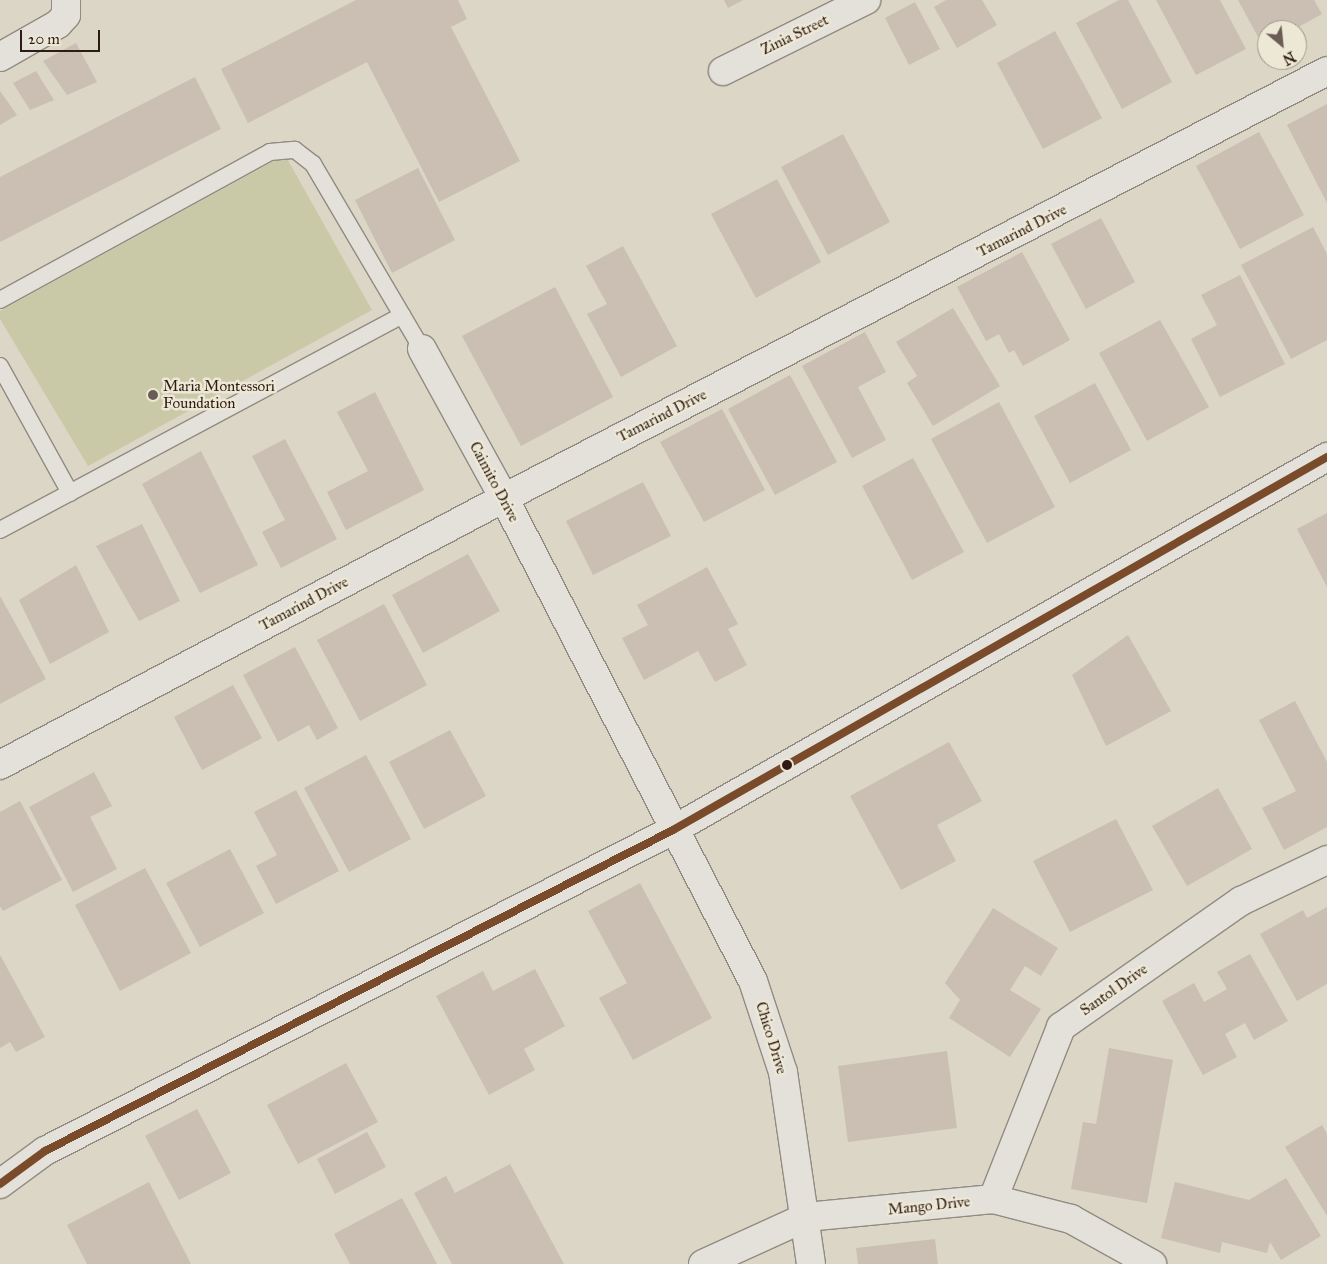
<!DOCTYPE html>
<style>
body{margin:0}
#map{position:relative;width:1327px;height:1264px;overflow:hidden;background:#dcd6c7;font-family:"IM FELL Great Primer",serif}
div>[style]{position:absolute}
.green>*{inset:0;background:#c9c9a8}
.building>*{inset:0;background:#cbbeb2}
.roads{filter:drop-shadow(1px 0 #918b81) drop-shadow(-1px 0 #918b81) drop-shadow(0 1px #918b81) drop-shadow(0 -1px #918b81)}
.lane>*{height:16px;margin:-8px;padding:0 8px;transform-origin:8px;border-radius:8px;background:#e4e1da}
.street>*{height:28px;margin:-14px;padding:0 14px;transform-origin:14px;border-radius:14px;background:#e4e1da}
.secondary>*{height:28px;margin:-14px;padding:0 14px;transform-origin:14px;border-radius:14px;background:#e4e1da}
.bus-1>*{height:8px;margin:-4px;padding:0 4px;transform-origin:4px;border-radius:4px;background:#7a4b2a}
.dots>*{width:14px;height:14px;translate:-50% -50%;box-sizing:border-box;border:2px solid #ede7d5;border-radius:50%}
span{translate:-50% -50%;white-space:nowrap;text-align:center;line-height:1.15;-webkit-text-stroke:5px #ede7d5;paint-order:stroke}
.street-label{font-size:15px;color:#2e1c14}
.poi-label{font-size:15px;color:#2e1c14}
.left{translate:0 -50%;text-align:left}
.north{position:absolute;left:1257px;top:20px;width:50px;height:50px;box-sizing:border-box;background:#ede7d5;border:1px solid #a19688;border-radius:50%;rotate:152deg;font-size:14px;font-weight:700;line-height:20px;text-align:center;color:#2e1c14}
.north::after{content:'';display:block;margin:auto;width:18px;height:22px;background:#6b5d53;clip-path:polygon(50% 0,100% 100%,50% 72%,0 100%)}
.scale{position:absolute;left:20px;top:30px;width:80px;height:22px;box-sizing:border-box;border:2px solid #2e1c14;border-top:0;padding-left:6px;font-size:15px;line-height:18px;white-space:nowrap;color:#2e1c14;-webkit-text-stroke:4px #ede7d5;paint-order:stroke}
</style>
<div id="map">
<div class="green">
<i style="clip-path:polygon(285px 155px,372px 310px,88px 466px,0 319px,0 311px)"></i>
</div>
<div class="building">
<i style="clip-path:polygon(356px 0,458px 0,467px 19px,451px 27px,520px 161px,439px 202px,367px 62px,248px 123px,221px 69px)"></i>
<i style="clip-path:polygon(724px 0,743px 0,728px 8px)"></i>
<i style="clip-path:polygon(946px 0,982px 0,997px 25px,957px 48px,934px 7px)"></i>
<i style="clip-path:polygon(1119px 0,1128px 0,1172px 82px,1122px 109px,1076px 23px)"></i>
<i style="clip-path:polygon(1156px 0,1220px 0,1246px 49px,1196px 75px)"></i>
<i style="clip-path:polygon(1238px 0,1314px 0,1322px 14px,1293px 30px,1267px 30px,1267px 44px,1263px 46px)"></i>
<i style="clip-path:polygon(915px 2px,940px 49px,909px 65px,885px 18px)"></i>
<i style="clip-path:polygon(1055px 31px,1102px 118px,1043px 149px,997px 63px)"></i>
<i style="clip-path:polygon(76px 43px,97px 82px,67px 95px,43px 61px)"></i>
<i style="clip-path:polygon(36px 71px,54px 100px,30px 110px,13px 83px)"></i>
<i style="clip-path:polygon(195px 77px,221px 129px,0 242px,0 177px)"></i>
<i style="clip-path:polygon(0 91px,17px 115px,0 125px)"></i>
<i style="clip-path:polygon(1327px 104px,1327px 203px,1287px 125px)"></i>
<i style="clip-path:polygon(1259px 132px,1304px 215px,1240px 249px,1196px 166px)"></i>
<i style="clip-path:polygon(843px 134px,890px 222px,828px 255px,781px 167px)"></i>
<i style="clip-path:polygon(418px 168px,455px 240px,392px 273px,355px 200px)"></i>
<i style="clip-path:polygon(777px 179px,821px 262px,756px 298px,711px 214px)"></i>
<i style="clip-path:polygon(1101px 218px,1135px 282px,1086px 309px,1051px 244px)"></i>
<i style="clip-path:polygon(1313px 227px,1327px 254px,1327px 340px,1291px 359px,1241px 265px)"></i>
<i style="clip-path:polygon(623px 246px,677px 346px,621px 377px,587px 314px,607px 304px,586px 266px)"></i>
<i style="clip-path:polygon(1022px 252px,1070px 340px,1023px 366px,1014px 350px,1009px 353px,999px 334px,986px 341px,957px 287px)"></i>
<i style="clip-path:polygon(1240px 275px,1285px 364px,1220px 397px,1191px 339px,1217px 325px,1201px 295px)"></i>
<i style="clip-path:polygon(555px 287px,613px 397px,521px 446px,462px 336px)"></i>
<i style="clip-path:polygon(953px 308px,1000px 386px,933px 426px,907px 383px,917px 376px,896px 342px)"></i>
<i style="clip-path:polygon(1160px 320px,1209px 407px,1147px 441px,1099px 353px)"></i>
<i style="clip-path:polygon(865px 332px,886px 372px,858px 387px,886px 440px,852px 458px,802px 366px)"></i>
<i style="clip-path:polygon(790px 375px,837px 462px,775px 495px,728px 409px)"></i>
<i style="clip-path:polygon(1095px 383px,1131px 450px,1070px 483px,1034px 416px)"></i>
<i style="clip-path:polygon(375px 392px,424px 490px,346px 530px,327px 492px,368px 471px,337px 412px)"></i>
<i style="clip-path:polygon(999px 402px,1055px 507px,987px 543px,931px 439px)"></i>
<i style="clip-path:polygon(722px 409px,765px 490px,704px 522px,660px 442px)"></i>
<i style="clip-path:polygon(285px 439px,337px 539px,281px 568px,262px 532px,285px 520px,252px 456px)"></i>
<i style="clip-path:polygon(201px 451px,258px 565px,200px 593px,142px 484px)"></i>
<i style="clip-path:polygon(913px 458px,964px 552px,912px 580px,862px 486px)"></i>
<i style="clip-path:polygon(643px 482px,671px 536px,593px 575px,566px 521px)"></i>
<i style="clip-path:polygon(1327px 513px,1327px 587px,1297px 529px)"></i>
<i style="clip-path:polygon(142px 524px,180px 601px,139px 621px,96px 546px)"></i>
<i style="clip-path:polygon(468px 554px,500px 611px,423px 653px,392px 595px)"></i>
<i style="clip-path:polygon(76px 565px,109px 632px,50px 664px,19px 600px)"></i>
<i style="clip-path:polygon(707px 567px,738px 624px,728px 629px,747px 665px,715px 682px,698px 651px,644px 680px,622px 638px,648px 625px,637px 605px)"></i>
<i style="clip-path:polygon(0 596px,46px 679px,0 704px)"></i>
<i style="clip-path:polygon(384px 604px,427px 685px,360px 721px,317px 640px)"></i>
<i style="clip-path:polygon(1128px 635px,1171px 711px,1106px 746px,1072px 675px)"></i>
<i style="clip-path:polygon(295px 647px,338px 728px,317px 740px,309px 725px,278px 742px,243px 675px)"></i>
<i style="clip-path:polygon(233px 685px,262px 738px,202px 770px,174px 717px)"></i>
<i style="clip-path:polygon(1295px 701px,1327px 762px,1327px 827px,1284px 850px,1262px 808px,1296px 791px,1259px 720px)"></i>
<i style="clip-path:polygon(450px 730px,486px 796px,424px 829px,389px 762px)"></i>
<i style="clip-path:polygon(949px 742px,982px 801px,937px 825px,956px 861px,901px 890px,850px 796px)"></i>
<i style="clip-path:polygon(366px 755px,411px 839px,349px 872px,304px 788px)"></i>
<i style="clip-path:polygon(94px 772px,112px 806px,90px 817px,117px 869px,73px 892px,29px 807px)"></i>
<i style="clip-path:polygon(1218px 788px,1252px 849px,1187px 886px,1152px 826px)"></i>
<i style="clip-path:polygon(296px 790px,339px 871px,276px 904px,256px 866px,277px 855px,254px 812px)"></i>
<i style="clip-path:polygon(20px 801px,62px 880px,3px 911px,0 906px,0 812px)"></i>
<i style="clip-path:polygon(1116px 819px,1153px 890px,1070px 932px,1033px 861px)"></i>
<i style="clip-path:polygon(230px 849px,264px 913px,200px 947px,166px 883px)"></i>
<i style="clip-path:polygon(145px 868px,191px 953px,120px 991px,75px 905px)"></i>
<i style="clip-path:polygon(640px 883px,712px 1018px,633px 1060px,599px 998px,627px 983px,588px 911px)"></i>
<i style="clip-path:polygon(1327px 907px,1327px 984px,1297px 1001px,1260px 934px,1303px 910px,1307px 918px)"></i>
<i style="clip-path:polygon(993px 908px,1058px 948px,1041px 976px,1025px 966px,1010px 990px,1041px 1009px,1010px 1057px,949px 1018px,960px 1000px,945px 983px)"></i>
<i style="clip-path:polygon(1250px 954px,1288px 1021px,1254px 1040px,1245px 1023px,1225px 1034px,1237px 1057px,1203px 1075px,1162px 1001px,1194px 983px,1204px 1002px,1227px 989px,1217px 972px)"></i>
<i style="clip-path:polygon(0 955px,45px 1037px,16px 1052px,10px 1042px,0 1048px)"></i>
<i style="clip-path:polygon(535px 969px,565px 1026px,524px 1049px,535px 1070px,489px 1095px,436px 996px,483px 971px,493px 991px)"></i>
<i style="clip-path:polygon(1109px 1048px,1173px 1060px,1147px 1203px,1071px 1189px,1083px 1122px,1096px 1124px)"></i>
<i style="clip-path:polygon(947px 1051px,957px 1128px,848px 1142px,838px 1066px)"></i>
<i style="clip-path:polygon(346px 1063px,378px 1122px,298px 1164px,267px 1105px)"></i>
<i style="clip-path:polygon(197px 1109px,231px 1173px,179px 1200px,145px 1136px)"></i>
<i style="clip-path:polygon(1322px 1125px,1327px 1134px,1327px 1216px,1285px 1147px)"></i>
<i style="clip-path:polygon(367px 1132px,386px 1167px,335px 1194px,317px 1159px)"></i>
<i style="clip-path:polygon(510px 1164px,564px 1264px,452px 1264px,414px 1193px,446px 1176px,455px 1193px)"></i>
<i style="clip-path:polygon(1286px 1178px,1321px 1236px,1281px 1260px,1270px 1242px,1267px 1253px,1222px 1242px,1220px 1253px,1161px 1238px,1175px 1182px,1249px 1200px)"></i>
<i style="clip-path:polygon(149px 1182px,191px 1264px,87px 1264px,67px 1225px)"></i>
<i style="clip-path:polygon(402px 1198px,437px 1264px,350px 1264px,334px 1234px)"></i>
<i style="clip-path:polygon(935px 1239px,938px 1264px,858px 1264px,856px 1248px)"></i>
</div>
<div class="roads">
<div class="lane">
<i style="left:0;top:300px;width:308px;rotate:-28.7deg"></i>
<i style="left:270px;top:152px;width:25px;rotate:-5deg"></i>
<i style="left:295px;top:150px;width:23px;rotate:38deg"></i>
<i style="left:313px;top:164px;width:215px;rotate:59.5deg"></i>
<i style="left:0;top:366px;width:145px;rotate:61.1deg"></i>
<i style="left:0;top:530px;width:456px;rotate:-28.1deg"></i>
</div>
<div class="street">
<i style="left:0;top:57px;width:67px;rotate:-29.6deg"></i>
<i style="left:58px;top:24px;width:12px;rotate:-48deg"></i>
<i style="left:66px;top:15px;width:15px;rotate:-90deg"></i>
<i style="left:723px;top:71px;width:160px;rotate:-26.4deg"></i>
<i style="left:422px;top:349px;width:170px;rotate:61.2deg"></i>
<i style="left:504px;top:498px;width:543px;rotate:62.73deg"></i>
<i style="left:753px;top:981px;width:96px;rotate:71.8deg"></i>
<i style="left:783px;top:1072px;width:194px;rotate:81.7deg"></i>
<i style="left:0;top:765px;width:570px;rotate:-27.91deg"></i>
<i style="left:504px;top:498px;width:927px;rotate:-27.42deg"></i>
<i style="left:993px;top:1199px;width:185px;rotate:-68.4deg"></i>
<i style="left:1061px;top:1027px;width:220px;rotate:-35deg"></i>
<i style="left:1241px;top:901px;width:95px;rotate:-25.5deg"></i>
<i style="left:703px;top:1264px;width:113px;rotate:-24.5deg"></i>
<i style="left:806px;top:1217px;width:188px;rotate:-5.5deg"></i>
<i style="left:993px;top:1199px;width:81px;rotate:14.4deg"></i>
<i style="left:1071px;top:1219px;width:93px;rotate:29.1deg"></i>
</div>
<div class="secondary">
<i style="left:0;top:1184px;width:56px;rotate:-36.3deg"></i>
<i style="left:45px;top:1151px;width:705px;rotate:-27.07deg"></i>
<i style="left:673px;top:830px;width:753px;rotate:-29.7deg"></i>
</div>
</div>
<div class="bus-1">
<i style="left:0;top:1184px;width:56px;rotate:-36.3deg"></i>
<i style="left:45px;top:1151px;width:705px;rotate:-27.07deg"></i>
<i style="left:673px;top:830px;width:753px;rotate:-29.7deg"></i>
</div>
<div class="dots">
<i style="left:153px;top:395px;background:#6b5d53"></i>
<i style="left:787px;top:765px;background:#2e1c14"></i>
</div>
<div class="street-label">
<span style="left:795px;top:35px;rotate:-26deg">Zinia Street</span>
<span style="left:1022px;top:231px;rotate:-27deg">Tamarind Drive</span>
<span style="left:662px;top:416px;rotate:-27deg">Tamarind Drive</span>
<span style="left:494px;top:482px;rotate:62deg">Caimito Drive</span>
<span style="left:304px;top:604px;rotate:-28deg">Tamarind Drive</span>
<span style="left:1114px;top:990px;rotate:-35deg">Santol Drive</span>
<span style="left:771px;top:1038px;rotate:73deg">Chico Drive</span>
<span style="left:929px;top:1206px;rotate:-6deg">Mango Drive</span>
</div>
<div class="poi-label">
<span class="left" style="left:163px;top:395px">Maria Montessori<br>Foundation</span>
</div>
<div class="north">N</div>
<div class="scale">20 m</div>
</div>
